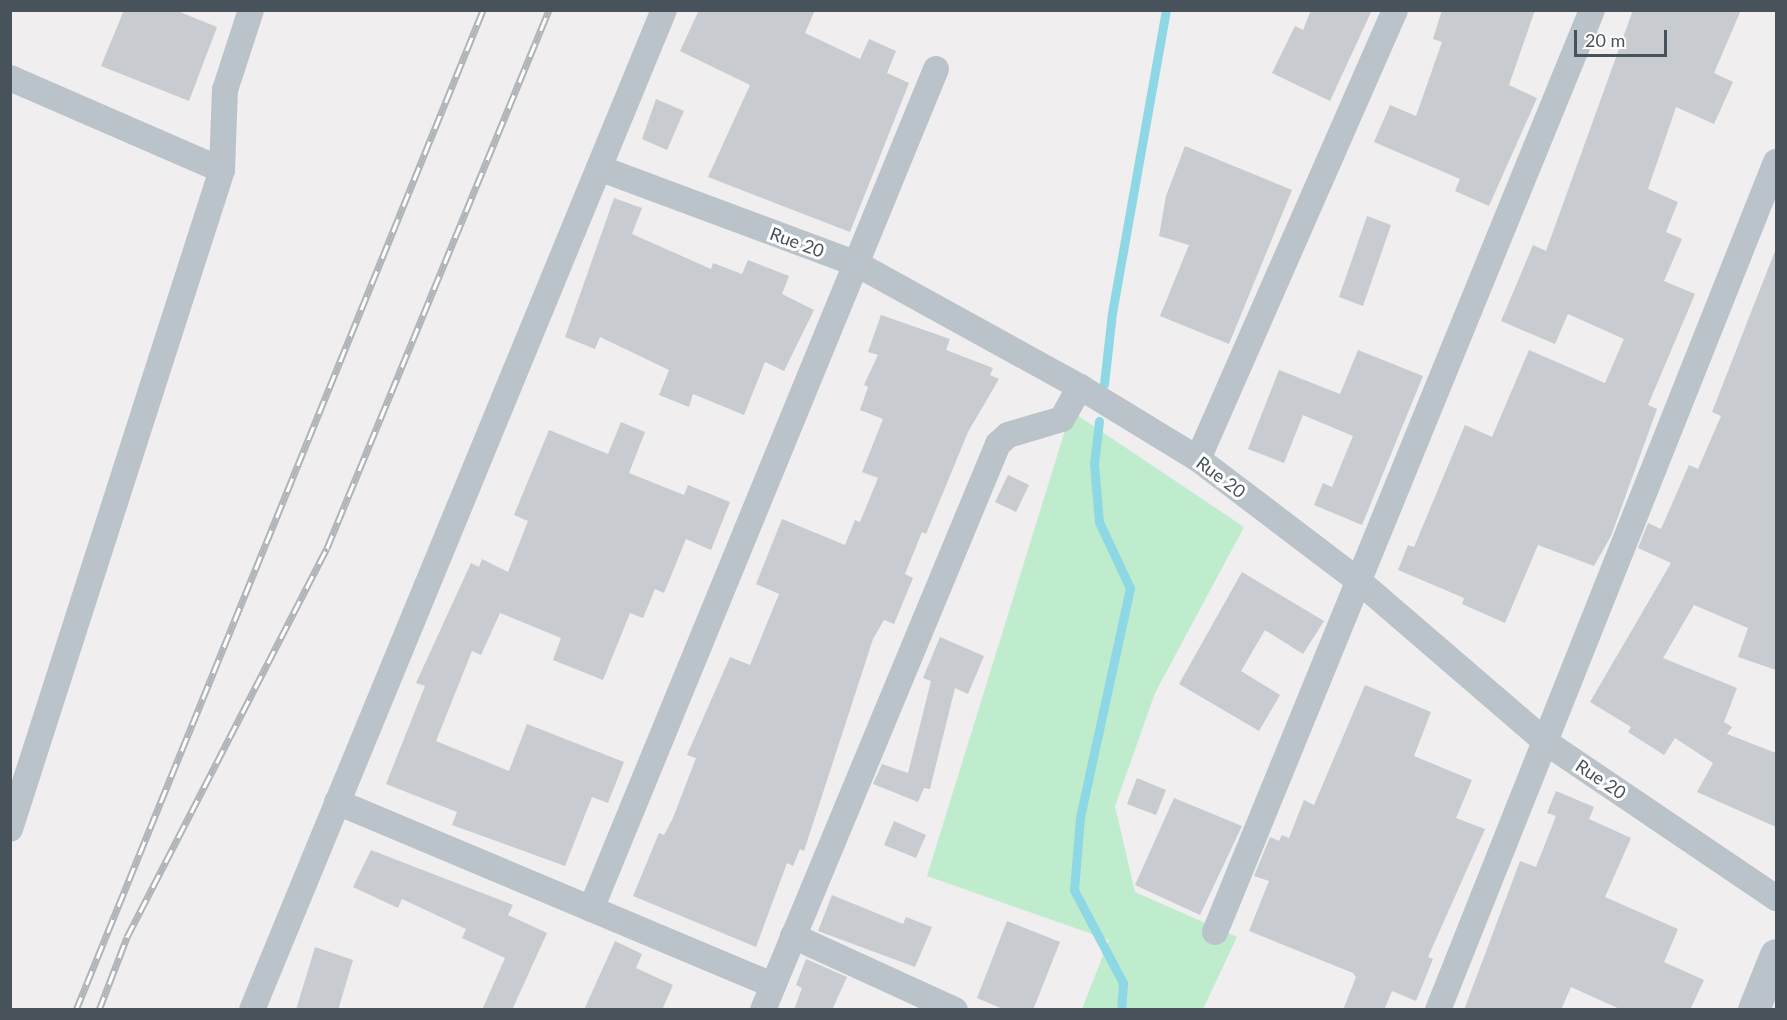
<!DOCTYPE html>
<style>
body{margin:0}
#map{position:relative;width:1787px;height:1020px;overflow:hidden;background:#f0eeee;font-family:Lato,sans-serif}
div>[style]{position:absolute}
.green>*{inset:0;background:#beeccd}
.stream>*{height:9px;margin:-4.5px;padding:0 4.5px;transform-origin:4.5px;border-radius:4.5px;background:#8ed8e6}
.building>*{inset:0;background:#c8cbd0}
.minor>*{height:26px;margin:-13px;padding:0 13px;transform-origin:13px;border-radius:13px;background:#bac3ca}
.tertiary>*{height:32px;margin:-16px;padding:0 16px;transform-origin:16px;border-radius:16px;background:#bac3ca}
.rail>*{height:7px;margin-top:-3.5px;transform-origin:0;background:repeating-linear-gradient(90deg,#fff 0 14px,#b0b4b8 0 28px);box-sizing:border-box;border-block:2px solid #b0b4b8}
span{translate:-50% -50%;white-space:nowrap;text-align:center;line-height:1.15;-webkit-text-stroke:6px #fff;paint-order:stroke}
.street-label{font-size:18px;color:#47525a}
.frame{position:absolute;inset:0;border:12px solid #47525a;pointer-events:none}
.scale{position:absolute;left:1574px;top:30px;width:93px;height:27px;box-sizing:border-box;border:3px solid #47525a;border-top:0;padding-left:8px;font-size:18px;line-height:21px;white-space:nowrap;color:#47525a;-webkit-text-stroke:4px #fff;paint-order:stroke}
</style>
<div id="map">
<div class="green">
<i style="clip-path:polygon(1071px 411px,1244px 527px,1155px 693px,1115px 806px,1135px 892px,1237px 937px,1203px 1009px,1082px 1009px,1109px 940px,927px 876px)"></i>
</div>
<div class="stream">
<i style="left:1104px;top:384px;width:71px;rotate:-83.6deg"></i>
<i style="left:1112px;top:313px;width:308px;rotate:-79.9deg"></i>
<i style="left:1099px;top:421px;width:43px;rotate:96.6deg"></i>
<i style="left:1094px;top:464px;width:58px;rotate:85.1deg"></i>
<i style="left:1099px;top:522px;width:73px;rotate:64.8deg"></i>
<i style="left:1130px;top:588px;width:235px;rotate:102.3deg"></i>
<i style="left:1080px;top:818px;width:72px;rotate:94.8deg"></i>
<i style="left:1074px;top:890px;width:105px;rotate:62.2deg"></i>
<i style="left:1123px;top:983px;width:27px;rotate:94deg"></i>
</div>
<div class="building">
<i style="clip-path:polygon(124px 10px,175px 10px,217px 27px,189px 101px,101px 66px)"></i>
<i style="clip-path:polygon(699px 10px,815px 10px,805px 33px,860px 59px,869px 39px,896px 51px,887px 73px,909px 83px,850px 232px,708px 177px,750px 85px,680px 51px)"></i>
<i style="clip-path:polygon(1311px 10px,1372px 10px,1330px 101px,1272px 73px,1295px 26px,1303px 30px)"></i>
<i style="clip-path:polygon(1442px 10px,1535px 10px,1509px 85px,1537px 98px,1489px 206px,1455px 191px,1460px 179px,1374px 142px,1390px 105px,1416px 116px,1442px 42px,1433px 39px)"></i>
<i style="clip-path:polygon(1633px 10px,1741px 10px,1714px 73px,1733px 82px,1714px 124px,1676px 107px,1648px 189px,1678px 202px,1666px 232px,1682px 239px,1664px 281px,1695px 294px,1648px 405px,1657px 409px,1611px 536px,1594px 566px,1538px 545px,1505px 623px,1462px 604px,1464px 598px,1398px 570px,1408px 545px,1414px 547px,1465px 425px,1492px 437px,1529px 350px,1605px 383px,1624px 339px,1568px 314px,1555px 344px,1501px 321px,1533px 245px,1546px 251px)"></i>
<i style="clip-path:polygon(656px 99px,684px 111px,667px 150px,642px 139px)"></i>
<i style="clip-path:polygon(1185px 146px,1292px 190px,1229px 344px,1160px 316px,1189px 245px,1159px 236px,1166px 196px)"></i>
<i style="clip-path:polygon(614px 198px,642px 208px,632px 234px,711px 269px,713px 263px,742px 274px,748px 260px,789px 276px,782px 294px,814px 310px,784px 371px,765px 362px,744px 415px,693px 394px,689px 407px,659px 395px,669px 370px,600px 337px,595px 349px,565px 337px)"></i>
<i style="clip-path:polygon(1367px 216px,1391px 225px,1363px 306px,1339px 297px)"></i>
<i style="clip-path:polygon(1775px 251px,1776px 670px,1738px 657px,1748px 628px,1694px 605px,1663px 658px,1737px 688px,1724px 722px,1732px 727px,1727px 734px,1776px 753px,1776px 827px,1697px 792px,1713px 763px,1675px 738px,1664px 755px,1628px 732px,1631px 727px,1590px 702px,1671px 563px,1638px 548px,1648px 523px,1661px 529px,1689px 465px,1698px 469px,1721px 416px,1712px 412px)"></i>
<i style="clip-path:polygon(881px 315px,950px 339px,946px 350px,993px 368px,990px 375px,999px 379px,968px 432px,926px 534px,922px 532px,905px 574px,913px 578px,894px 624px,884px 620px,873px 639px,804px 851px,800px 849px,793px 866px,787px 863px,756px 947px,633px 896px,659px 833px,664px 835px,673px 818px,696px 758px,687px 755px,730px 657px,750px 665px,779px 594px,756px 584px,782px 519px,845px 545px,855px 520px,860px 522px,878px 478px,862px 472px,883px 419px,860px 410px,868px 387px,864px 385px,878px 355px,868px 352px)"></i>
<i style="clip-path:polygon(1358px 350px,1423px 376px,1362px 525px,1314px 505px,1323px 483px,1332px 487px,1353px 436px,1303px 415px,1284px 463px,1248px 449px,1279px 370px,1340px 394px)"></i>
<i style="clip-path:polygon(621px 422px,645px 432px,629px 473px,684px 495px,688px 485px,730px 502px,711px 550px,686px 539px,664px 593px,655px 589px,643px 618px,630px 613px,603px 680px,553px 660px,561px 638px,500px 613px,481px 655px,472px 651px,436px 741px,509px 771px,527px 724px,624px 762px,608px 803px,592px 797px,565px 866px,452px 825px,457px 812px,386px 784px,425px 686px,416px 683px,471px 563px,479px 567px,482px 559px,508px 572px,528px 521px,514px 515px,549px 430px,608px 454px)"></i>
<i style="clip-path:polygon(1008px 475px,1029px 485px,1016px 512px,995px 502px)"></i>
<i style="clip-path:polygon(1242px 572px,1324px 621px,1303px 654px,1265px 630px,1241px 671px,1280px 695px,1259px 731px,1179px 684px)"></i>
<i style="clip-path:polygon(940px 637px,984px 656px,968px 694px,955px 688px,930px 789px,924px 788px,918px 802px,873px 784px,882px 764px,908px 773px,931px 681px,923px 678px)"></i>
<i style="clip-path:polygon(1365px 685px,1431px 712px,1414px 756px,1472px 780px,1456px 818px,1485px 829px,1428px 957px,1433px 959px,1416px 1001px,1392px 991px,1384px 1010px,1343px 1010px,1356px 977px,1353px 973px,1249px 931px,1269px 881px,1254px 876px,1270px 837px,1279px 841px,1282px 835px,1289px 838px,1304px 800px,1314px 805px)"></i>
<i style="clip-path:polygon(1137px 778px,1166px 790px,1156px 815px,1127px 804px)"></i>
<i style="clip-path:polygon(1556px 791px,1594px 807px,1589px 819px,1631px 838px,1605px 897px,1678px 929px,1664px 962px,1704px 980px,1690px 1010px,1622px 1010px,1571px 987px,1561px 1010px,1464px 1010px,1520px 861px,1536px 867px,1556px 816px,1547px 813px)"></i>
<i style="clip-path:polygon(1174px 798px,1242px 826px,1200px 915px,1135px 885px)"></i>
<i style="clip-path:polygon(894px 821px,926px 835px,916px 858px,884px 845px)"></i>
<i style="clip-path:polygon(371px 850px,513px 905px,508px 915px,547px 933px,512px 1010px,482px 1010px,505px 958px,462px 938px,466px 929px,402px 899px,398px 908px,353px 887px)"></i>
<i style="clip-path:polygon(832px 895px,903px 924px,906px 917px,932px 927px,915px 967px,818px 931px)"></i>
<i style="clip-path:polygon(1007px 921px,1060px 942px,1033px 1010px,1005px 1010px,977px 998px)"></i>
<i style="clip-path:polygon(615px 941px,642px 954px,636px 968px,673px 985px,662px 1010px,584px 1010px)"></i>
<i style="clip-path:polygon(315px 947px,353px 960px,338px 1010px,296px 1010px)"></i>
<i style="clip-path:polygon(806px 959px,847px 977px,832px 1010px,794px 1010px,802px 988px,796px 985px)"></i>
</div>
<div class="minor">
<i style="left:10px;top:78px;width:231px;rotate:23.5deg"></i>
<i style="left:599px;top:168px;width:275px;rotate:20.4deg"></i>
<i style="left:857px;top:264px;width:255px;rotate:28.9deg"></i>
<i style="left:1080px;top:387px;width:138px;rotate:31.4deg"></i>
<i style="left:1198px;top:459px;width:203px;rotate:37.2deg"></i>
<i style="left:1360px;top:582px;width:247px;rotate:40.7deg"></i>
<i style="left:1547px;top:743px;width:277px;rotate:34.1deg"></i>
<i style="left:1198px;top:459px;width:490px;rotate:-66.3deg"></i>
<i style="left:337px;top:802px;width:473px;rotate:22.8deg"></i>
<i style="left:10px;top:829px;width:692px;rotate:-72.17deg"></i>
<i style="left:222px;top:170px;width:80px;rotate:-87.9deg"></i>
<i style="left:225px;top:90px;width:84px;rotate:-72deg"></i>
<i style="left:591px;top:909px;width:908px;rotate:-67.67deg"></i>
<i style="left:1215px;top:932px;width:996px;rotate:-67.76deg"></i>
<i style="left:793px;top:936px;width:178px;rotate:24.6deg"></i>
<i style="left:252px;top:1010px;width:1082px;rotate:-67.61deg"></i>
<i style="left:763px;top:1010px;width:613px;rotate:-67.45deg"></i>
<i style="left:998px;top:444px;width:13px;rotate:-42deg"></i>
<i style="left:1008px;top:435px;width:56px;rotate:-16.5deg"></i>
<i style="left:1062px;top:419px;width:37px;rotate:-61deg"></i>
<i style="left:1438px;top:1010px;width:913px;rotate:-68.27deg"></i>
</div>
<div class="tertiary">
<i style="left:1754px;top:1010px;width:59px;rotate:-68.2deg"></i>
</div>
<div class="rail">
<i style="left:76px;top:1010px;width:1080px;rotate:-67.85deg"></i>
<i style="left:99px;top:1010px;width:78px;rotate:-69deg"></i>
<i style="left:127px;top:937px;width:437px;rotate:-62.8deg"></i>
<i style="left:327px;top:548px;width:582px;rotate:-67.58deg"></i>
</div>
<div class="street-label">
<span style="left:797px;top:242px;rotate:20deg">Rue 20</span>
<span style="left:1221px;top:477px;rotate:37deg">Rue 20</span>
<span style="left:1601px;top:779px;rotate:34deg">Rue 20</span>
</div>
<div class="frame"></div>
<div class="scale">20 m</div>
</div>
